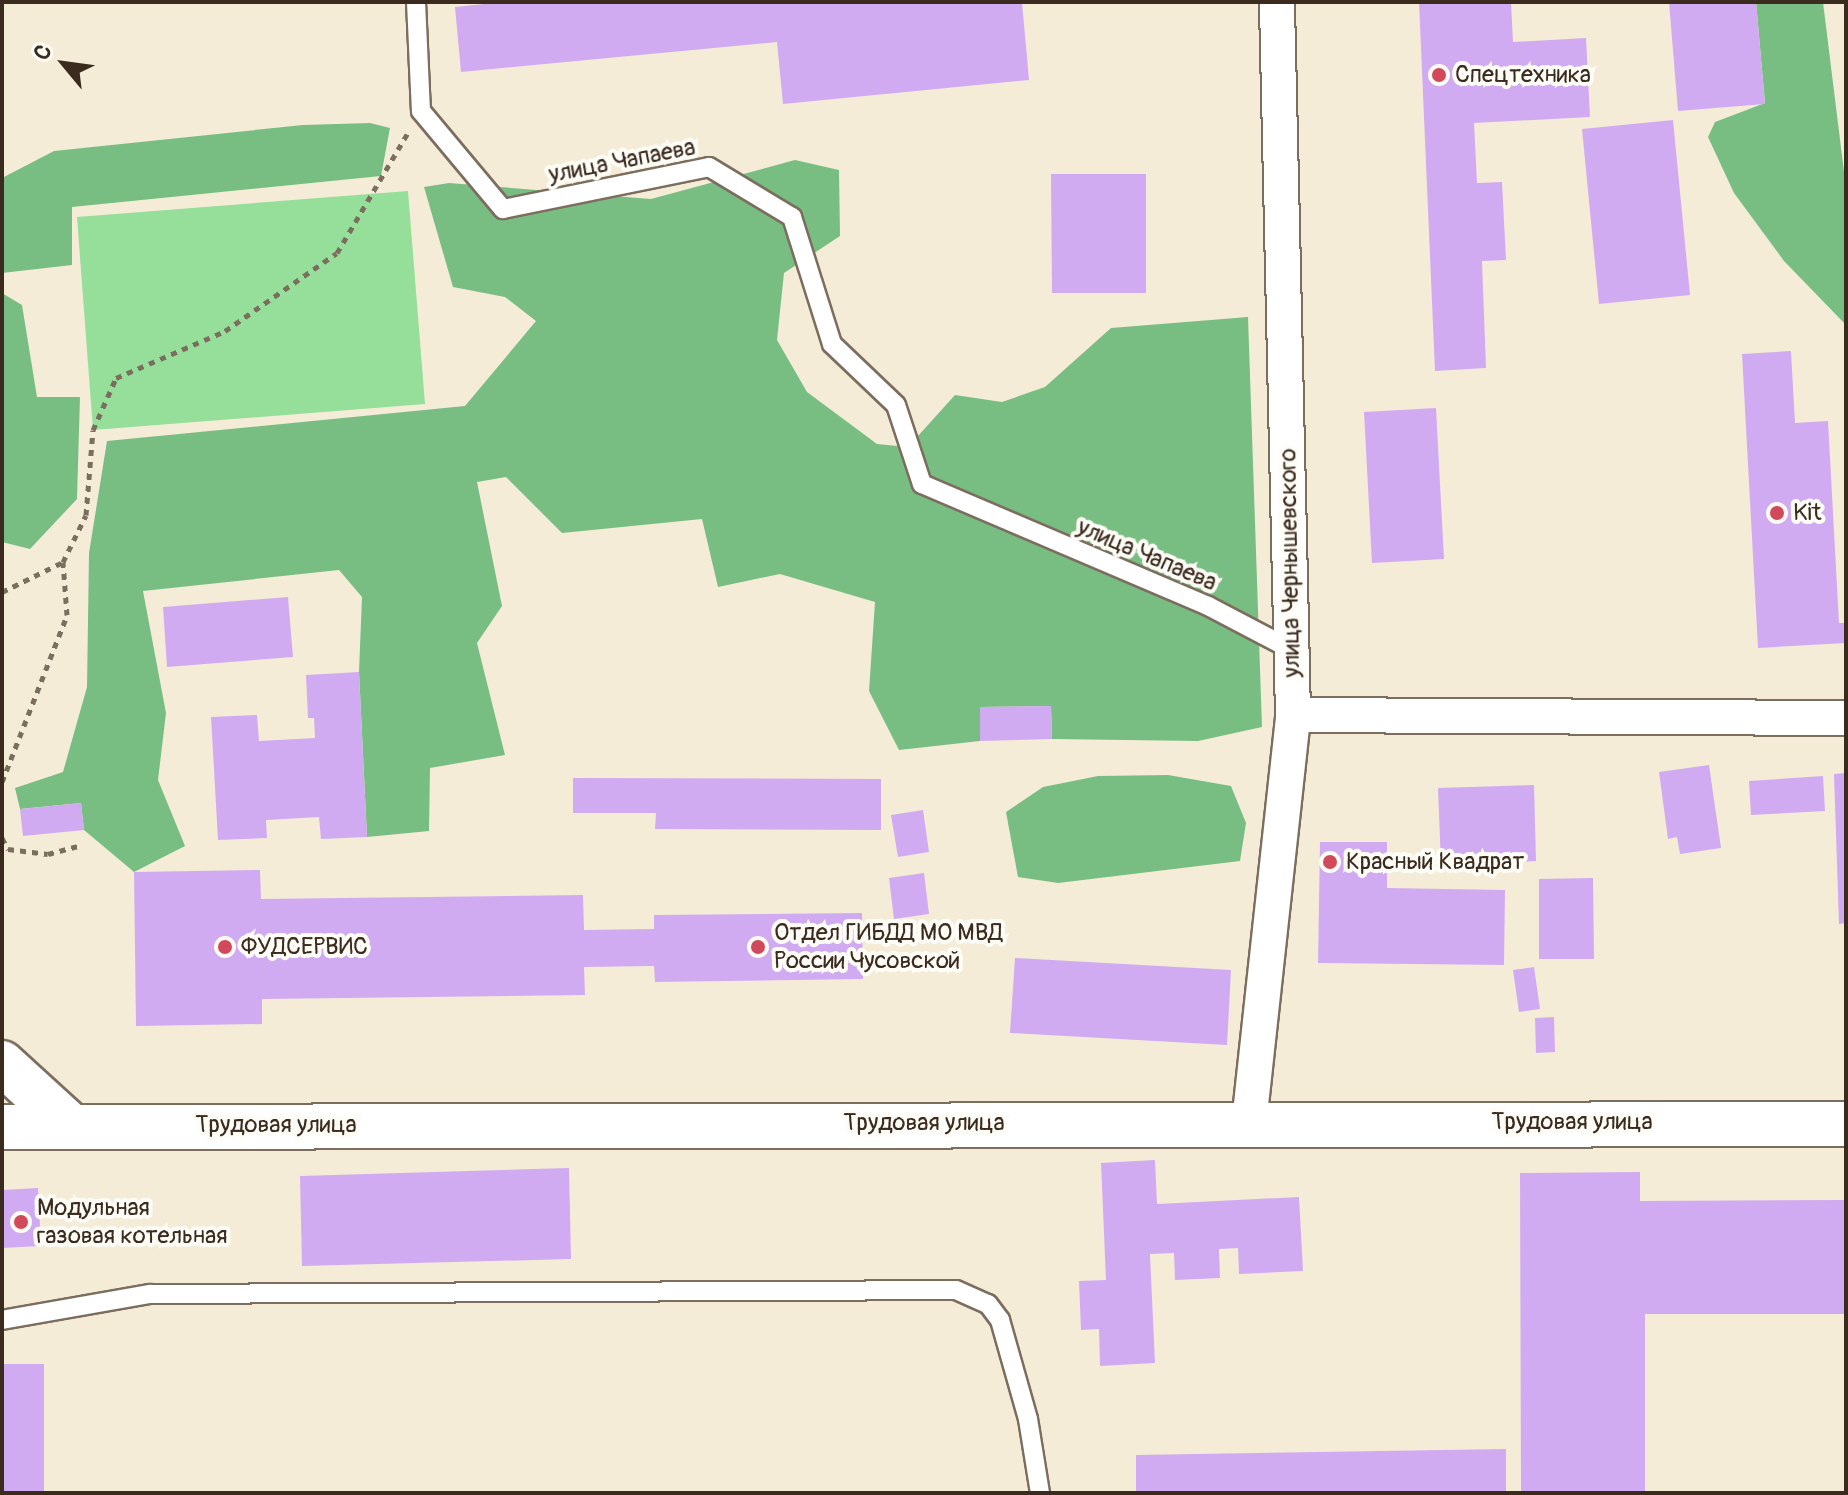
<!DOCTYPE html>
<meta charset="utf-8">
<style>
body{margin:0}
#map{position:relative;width:1848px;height:1495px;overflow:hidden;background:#f5ecd8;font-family:Pangolin,sans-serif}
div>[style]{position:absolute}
.green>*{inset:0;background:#95df9a}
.forest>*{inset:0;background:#78be82}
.building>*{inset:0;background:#d0abf1}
.path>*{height:5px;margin-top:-2.5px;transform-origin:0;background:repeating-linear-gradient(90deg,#7c6e5f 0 6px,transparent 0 12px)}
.roads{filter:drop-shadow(2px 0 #7c6e5f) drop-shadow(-2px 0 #7c6e5f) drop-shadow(0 2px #7c6e5f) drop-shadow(0 -2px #7c6e5f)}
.lane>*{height:18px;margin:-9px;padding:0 9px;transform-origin:9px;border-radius:9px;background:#fff}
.street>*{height:34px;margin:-17px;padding:0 17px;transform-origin:17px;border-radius:17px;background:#fff}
.primary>*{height:44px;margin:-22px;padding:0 22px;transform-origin:22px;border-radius:22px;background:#fff}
.dots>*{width:22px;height:22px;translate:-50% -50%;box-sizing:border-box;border:4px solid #fdfcf7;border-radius:50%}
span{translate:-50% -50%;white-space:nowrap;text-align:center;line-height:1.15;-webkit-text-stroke:8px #fdfcf7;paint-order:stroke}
.poi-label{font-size:24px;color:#3b2a1e}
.left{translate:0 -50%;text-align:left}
.street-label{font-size:24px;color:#3b2a1e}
.frame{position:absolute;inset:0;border:4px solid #3b2a1e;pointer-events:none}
.north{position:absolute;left:24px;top:24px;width:80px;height:80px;-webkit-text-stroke:6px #fdfcf7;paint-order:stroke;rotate:299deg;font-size:22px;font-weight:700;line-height:32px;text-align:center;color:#3b2a1e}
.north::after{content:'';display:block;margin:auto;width:28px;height:36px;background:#3b2a1e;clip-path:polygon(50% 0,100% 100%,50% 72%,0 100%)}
</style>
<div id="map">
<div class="green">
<i style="clip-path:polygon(408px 191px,425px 404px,93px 430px,77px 217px)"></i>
</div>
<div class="forest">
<i style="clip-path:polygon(1756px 2px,1823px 2px,1846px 188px,1846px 325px,1784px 261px,1734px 193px,1708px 137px,1715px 122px,1765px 103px)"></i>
<i style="clip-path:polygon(370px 123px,390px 128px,381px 176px,72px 207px,72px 265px,2px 273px,2px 178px,54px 151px,303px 125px)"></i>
<i style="clip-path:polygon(795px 160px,839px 170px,840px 236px,784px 273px,777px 340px,807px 392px,877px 444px,908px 447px,955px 395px,1002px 402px,1045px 387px,1111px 328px,1248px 317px,1262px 727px,1198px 741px,1052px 739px,1051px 706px,980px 707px,980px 741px,899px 750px,869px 691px,875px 602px,780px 574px,718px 587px,702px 519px,562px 533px,506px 477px,477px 482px,502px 606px,477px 643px,505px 755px,430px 768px,429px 831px,367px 837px,359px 672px,362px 597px,339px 570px,143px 591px,166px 713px,158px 780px,185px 846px,134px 872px,84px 830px,81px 803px,20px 809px,15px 788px,63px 772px,87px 687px,89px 553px,107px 441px,465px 406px,536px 321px,505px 297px,453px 287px,424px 187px,449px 183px,651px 199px)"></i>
<i style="clip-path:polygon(2px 293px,22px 305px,37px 397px,80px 397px,77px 499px,30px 549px,2px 542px)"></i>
<i style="clip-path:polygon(1168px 775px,1231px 786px,1246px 823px,1240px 861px,1058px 883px,1018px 877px,1006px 812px,1043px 787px,1098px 776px)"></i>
</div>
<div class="building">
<i style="clip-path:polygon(503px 2px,1022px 2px,1029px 80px,783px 104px,777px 42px,461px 72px,455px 7px)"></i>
<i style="clip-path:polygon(1419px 2px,1511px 2px,1513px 42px,1586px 38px,1590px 117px,1474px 123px,1477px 183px,1502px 182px,1506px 260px,1482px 261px,1486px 368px,1435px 371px)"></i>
<i style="clip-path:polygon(1669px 2px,1756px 2px,1765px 104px,1678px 111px)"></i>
<i style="clip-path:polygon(1673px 120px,1690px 295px,1599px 304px,1582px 129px)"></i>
<i style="clip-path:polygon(1051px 174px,1146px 174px,1146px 293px,1052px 293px)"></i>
<i style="clip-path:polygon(1791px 351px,1795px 423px,1828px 421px,1839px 623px,1846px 623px,1846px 643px,1758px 648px,1742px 354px)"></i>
<i style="clip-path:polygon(1436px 408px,1444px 559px,1372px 563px,1364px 412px)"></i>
<i style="clip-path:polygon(288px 597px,293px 657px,167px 667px,163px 607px)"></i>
<i style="clip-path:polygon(359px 672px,367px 837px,321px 839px,319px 817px,266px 820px,267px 838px,218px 840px,211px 717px,257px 715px,259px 741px,315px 738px,314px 718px,308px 718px,306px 675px)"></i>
<i style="clip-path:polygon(1051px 706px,1052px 739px,980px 741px,980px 707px)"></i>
<i style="clip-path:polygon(1709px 765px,1721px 848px,1680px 854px,1677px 837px,1668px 839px,1659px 772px)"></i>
<i style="clip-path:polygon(1846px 773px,1846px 923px,1839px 924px,1834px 774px)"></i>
<i style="clip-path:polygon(1823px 776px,1825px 811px,1751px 815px,1749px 781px)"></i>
<i style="clip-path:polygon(573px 778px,881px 779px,881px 830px,655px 829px,656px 813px,573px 813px)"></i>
<i style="clip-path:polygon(1534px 785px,1536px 861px,1441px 864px,1438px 788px)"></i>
<i style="clip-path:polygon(81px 803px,84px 830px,23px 836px,20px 809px)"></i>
<i style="clip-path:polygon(923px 810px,929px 852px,898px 857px,891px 815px)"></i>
<i style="clip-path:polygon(1320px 842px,1387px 842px,1387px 888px,1505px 890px,1504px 965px,1318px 963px)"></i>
<i style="clip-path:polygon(260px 870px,261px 899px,583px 895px,584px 930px,654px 929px,654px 915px,862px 913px,863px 979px,655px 982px,654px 966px,584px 967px,585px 995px,262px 999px,262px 1024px,136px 1026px,134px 872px)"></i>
<i style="clip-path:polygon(924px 873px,929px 914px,894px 919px,889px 878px)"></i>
<i style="clip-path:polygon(1593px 878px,1594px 959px,1539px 959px,1539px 879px)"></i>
<i style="clip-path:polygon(1015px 958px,1231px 970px,1227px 1045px,1010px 1033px)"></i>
<i style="clip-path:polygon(1534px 967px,1540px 1009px,1519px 1012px,1513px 970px)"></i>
<i style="clip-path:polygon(1554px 1017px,1555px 1052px,1536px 1053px,1535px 1018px)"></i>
<i style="clip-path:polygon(1155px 1160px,1157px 1204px,1299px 1197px,1303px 1271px,1239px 1274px,1238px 1248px,1219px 1249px,1220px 1278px,1175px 1280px,1174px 1253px,1150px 1254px,1155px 1363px,1100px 1366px,1099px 1329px,1081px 1330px,1079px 1281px,1106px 1280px,1101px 1163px)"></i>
<i style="clip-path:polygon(569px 1168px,571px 1259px,302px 1266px,300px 1176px)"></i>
<i style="clip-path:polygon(1640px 1172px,1640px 1201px,1846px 1200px,1846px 1314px,1645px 1314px,1645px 1493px,1521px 1493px,1520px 1173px)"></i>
<i style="clip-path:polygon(38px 1188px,41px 1246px,2px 1248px,2px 1190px)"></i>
<i style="clip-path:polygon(2px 1364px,44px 1364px,44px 1493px,2px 1493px)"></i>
<i style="clip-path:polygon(1506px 1449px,1506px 1493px,1136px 1493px,1136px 1455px)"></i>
</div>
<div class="path">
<i style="left:2px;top:592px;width:68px;rotate:-26.2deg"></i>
<i style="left:63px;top:562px;width:52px;rotate:-63.9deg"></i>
<i style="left:86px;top:515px;width:85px;rotate:-85.3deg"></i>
<i style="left:93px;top:430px;width:57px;rotate:-66.1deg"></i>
<i style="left:116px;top:378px;width:119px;rotate:-23.3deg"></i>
<i style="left:225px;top:331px;width:136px;rotate:-34.9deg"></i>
<i style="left:337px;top:253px;width:142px;rotate:-59.5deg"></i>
<i style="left:2px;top:782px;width:179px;rotate:-68.7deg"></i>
<i style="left:67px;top:615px;width:53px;rotate:-94.3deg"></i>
<i style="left:2px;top:838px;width:13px;rotate:61deg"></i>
<i style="left:8px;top:849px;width:40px;rotate:7.1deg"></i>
<i style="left:48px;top:854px;width:31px;rotate:-15deg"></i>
</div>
<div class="roads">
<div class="lane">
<i style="left:416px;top:2px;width:109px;rotate:87.4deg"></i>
<i style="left:421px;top:111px;width:128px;rotate:50.1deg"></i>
<i style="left:503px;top:209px;width:210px;rotate:-11.5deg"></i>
<i style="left:709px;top:167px;width:97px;rotate:31.1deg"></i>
<i style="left:792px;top:217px;width:133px;rotate:72.5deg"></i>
<i style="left:832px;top:344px;width:88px;rotate:43.6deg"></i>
<i style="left:896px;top:405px;width:83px;rotate:71.8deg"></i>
<i style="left:922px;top:484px;width:311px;rotate:23.1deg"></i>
<i style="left:1208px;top:606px;width:95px;rotate:27.6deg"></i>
<i style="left:2px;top:1320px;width:150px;rotate:-10deg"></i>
<i style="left:150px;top:1294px;width:806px;rotate:-0.28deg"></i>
<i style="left:956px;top:1290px;width:35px;rotate:24deg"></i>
<i style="left:988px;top:1304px;width:20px;rotate:53deg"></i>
<i style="left:1000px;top:1320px;width:103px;rotate:74.2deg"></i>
<i style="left:1028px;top:1419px;width:75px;rotate:80.8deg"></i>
</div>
<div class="street">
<i style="left:1293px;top:715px;width:553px;rotate:0.31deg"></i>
<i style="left:1249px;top:1123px;width:410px;rotate:-83.8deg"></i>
<i style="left:1293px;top:715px;width:713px;rotate:-91.29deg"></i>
</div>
<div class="primary">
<i style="left:2px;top:1063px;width:93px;rotate:42.4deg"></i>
<i style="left:2px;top:1127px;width:1844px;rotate:-0.09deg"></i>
</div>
</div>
<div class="dots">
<i style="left:1439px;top:75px;background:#d1495b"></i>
<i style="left:1777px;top:513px;background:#d1495b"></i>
<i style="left:1330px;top:862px;background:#d1495b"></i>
<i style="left:225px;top:947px;background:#d1495b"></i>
<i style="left:758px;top:947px;background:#d1495b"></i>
<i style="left:21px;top:1222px;background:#d1495b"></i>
</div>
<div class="poi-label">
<span class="left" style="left:1455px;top:75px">Спецтехника</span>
<span class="left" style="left:1793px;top:513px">Kit</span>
<span class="left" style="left:1346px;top:862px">Красный Квадрат</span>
<span class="left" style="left:774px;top:947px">Отдел ГИБДД МО МВД<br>России Чусовской</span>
<span class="left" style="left:241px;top:947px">ФУДСЕРВИС</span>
<span class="left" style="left:37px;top:1222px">Модульная<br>газовая котельная</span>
</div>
<div class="street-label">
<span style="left:622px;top:161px;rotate:-11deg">улица Чапаева</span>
<span style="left:1147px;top:555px;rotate:23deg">улица Чапаева</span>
<span style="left:1290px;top:563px;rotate:-91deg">улица Чернышевского</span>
<span style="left:1572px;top:1122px">Трудовая улица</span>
<span style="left:924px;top:1123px">Трудовая улица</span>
<span style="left:276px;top:1125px">Трудовая улица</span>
</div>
<div class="frame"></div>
<div class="north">С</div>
</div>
